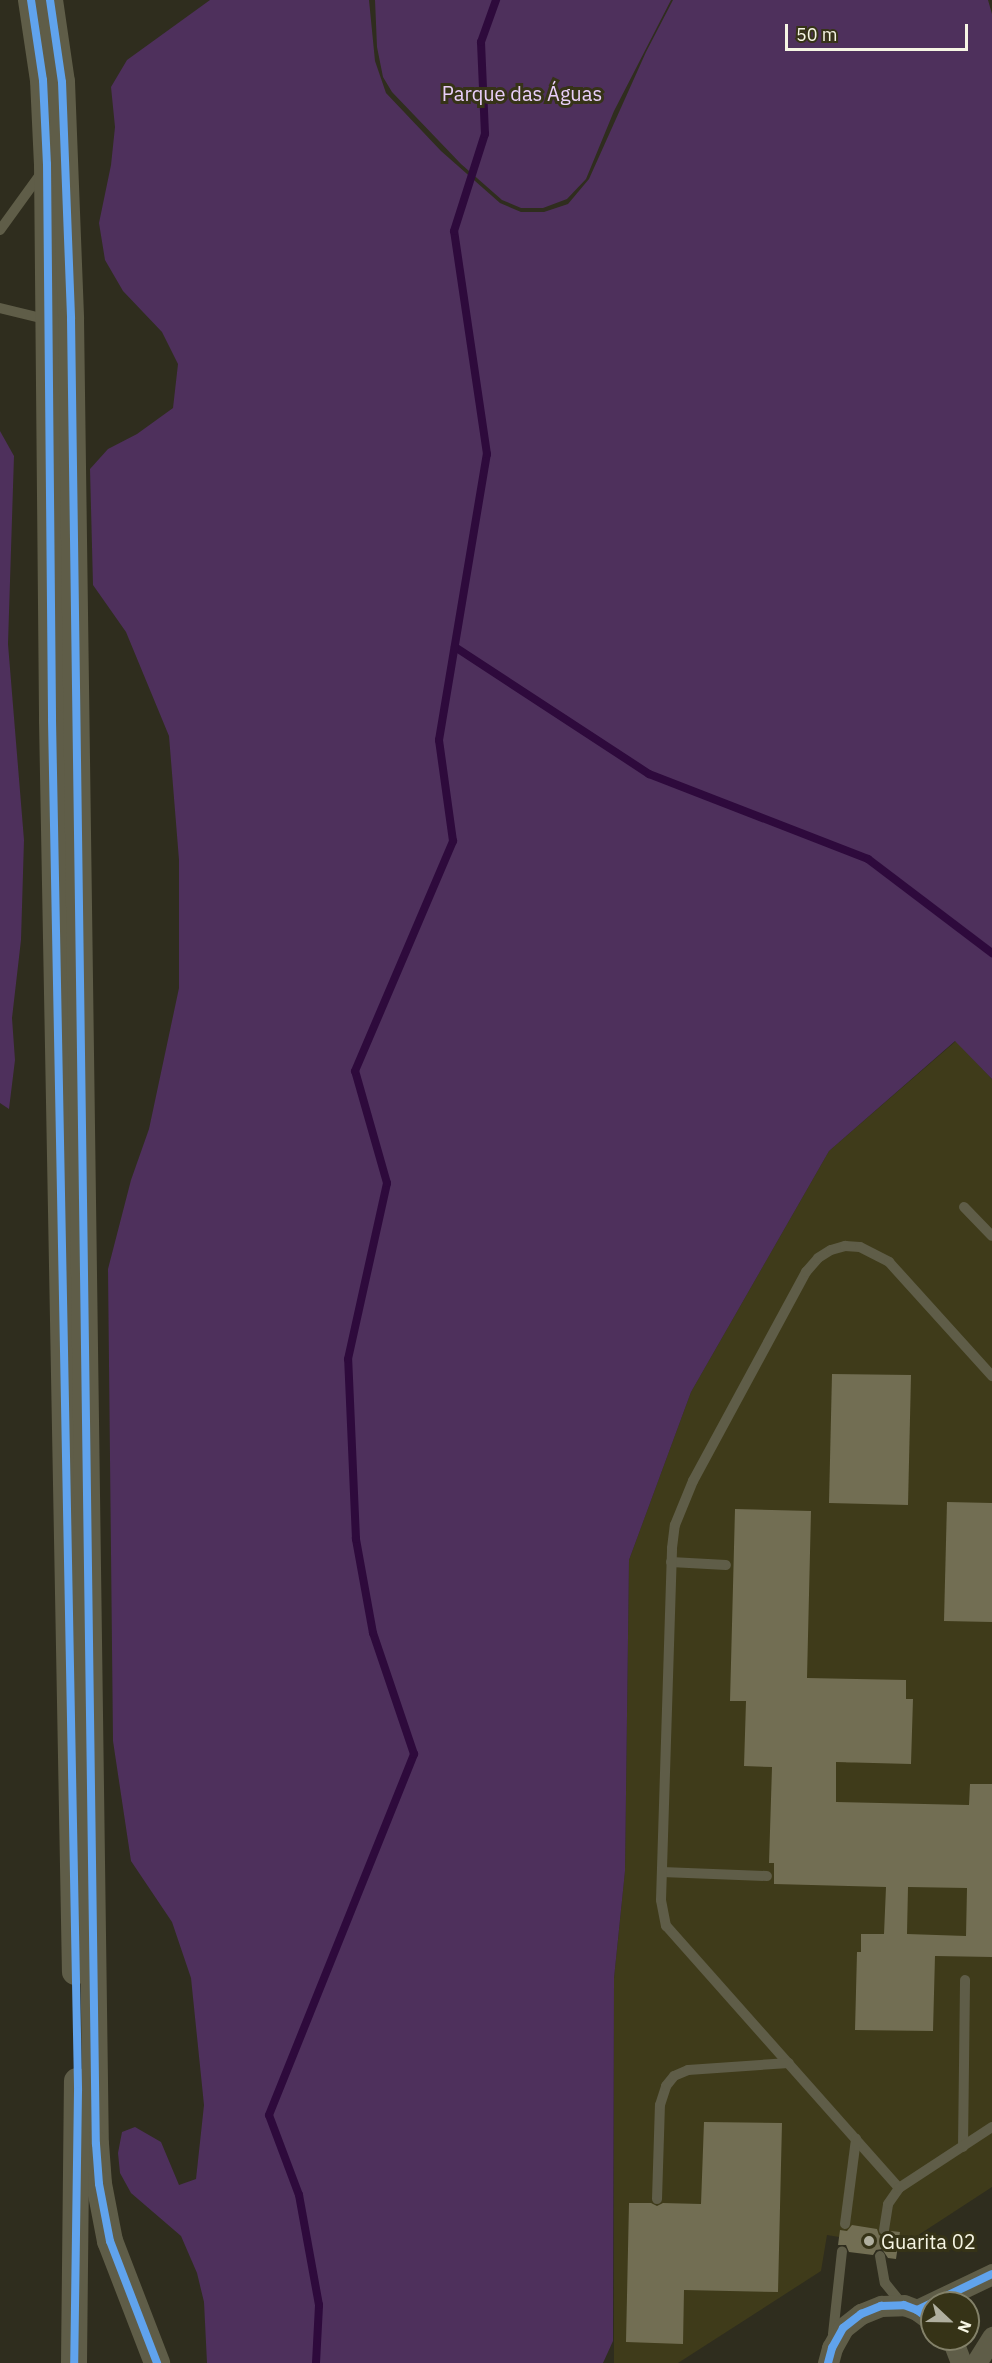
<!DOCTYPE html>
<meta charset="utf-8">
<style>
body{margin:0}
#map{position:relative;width:992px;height:2363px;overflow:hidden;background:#2f2d1e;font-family:"IBM Plex Sans",sans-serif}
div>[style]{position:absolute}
.built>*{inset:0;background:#3f3b1a}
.green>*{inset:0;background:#4e305c}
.stream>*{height:8px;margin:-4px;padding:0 4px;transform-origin:4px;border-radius:4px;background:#2e0a3c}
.building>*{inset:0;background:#726e53}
.service>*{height:10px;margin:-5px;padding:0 5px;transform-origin:5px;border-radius:5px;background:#5f5d48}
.minor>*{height:21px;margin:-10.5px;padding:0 10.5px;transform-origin:10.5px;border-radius:10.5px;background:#5f5d48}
.tertiary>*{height:26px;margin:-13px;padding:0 13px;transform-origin:13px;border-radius:13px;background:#5f5d48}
.cycleway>*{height:8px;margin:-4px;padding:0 4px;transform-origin:4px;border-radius:4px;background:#60a3ed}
.dots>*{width:16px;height:16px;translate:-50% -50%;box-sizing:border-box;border:3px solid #363317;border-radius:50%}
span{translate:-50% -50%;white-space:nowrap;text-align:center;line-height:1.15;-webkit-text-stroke:6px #363317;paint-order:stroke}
.park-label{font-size:20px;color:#e9cff9}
.poi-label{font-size:20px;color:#f6f5e4}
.left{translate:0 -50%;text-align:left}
.north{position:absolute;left:920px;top:2291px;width:60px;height:60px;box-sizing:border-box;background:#363317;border:2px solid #838169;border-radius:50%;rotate:112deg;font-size:16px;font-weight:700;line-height:24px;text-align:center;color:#f6f5e4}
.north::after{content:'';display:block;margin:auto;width:21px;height:27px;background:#b0af9f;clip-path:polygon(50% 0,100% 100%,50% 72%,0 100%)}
.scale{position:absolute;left:785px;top:24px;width:183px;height:27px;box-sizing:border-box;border:3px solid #f6f5e4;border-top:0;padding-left:8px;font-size:18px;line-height:21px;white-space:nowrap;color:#f6f5e4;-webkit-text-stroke:4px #363317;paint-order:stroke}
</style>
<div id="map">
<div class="built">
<i style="clip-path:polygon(956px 1041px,992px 1079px,992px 2187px,900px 2247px,827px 2235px,821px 2271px,678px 2363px,614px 2363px,614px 1978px,625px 1871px,629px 1560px,691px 1392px,829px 1151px)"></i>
</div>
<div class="green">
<i style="clip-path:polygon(210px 0,369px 0,375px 61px,386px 93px,441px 151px,500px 203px,521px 212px,544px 212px,568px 204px,589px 179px,646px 52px,673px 0,988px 0,992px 14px,992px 1079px,955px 1041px,829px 1151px,691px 1392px,629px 1560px,625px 1871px,614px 1978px,613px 2341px,603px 2363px,207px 2363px,204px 2302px,197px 2273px,181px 2236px,131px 2193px,120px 2173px,118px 2153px,122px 2132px,135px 2127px,161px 2142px,179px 2185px,196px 2179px,204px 2105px,191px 1978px,172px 1922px,131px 1861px,113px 1741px,108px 1269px,131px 1180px,149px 1129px,179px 988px,179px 860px,169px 736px,126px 632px,93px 585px,90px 469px,108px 449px,137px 434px,173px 408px,178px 364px,162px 332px,123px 291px,105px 260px,99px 223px,111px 165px,115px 127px,111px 87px,127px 60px)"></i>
<i style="clip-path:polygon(375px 0,671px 0,614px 111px,586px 179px,567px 199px,543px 208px,521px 208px,502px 200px,461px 164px,392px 92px,383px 77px,377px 47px)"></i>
<i style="clip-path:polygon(0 431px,14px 456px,8px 644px,24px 840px,21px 940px,12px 1018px,15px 1060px,9px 1109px,0 1103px)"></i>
</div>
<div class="stream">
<i style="left:455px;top:647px;width:232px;rotate:33.2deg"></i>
<i style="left:649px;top:774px;width:235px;rotate:21.2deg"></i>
<i style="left:868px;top:859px;width:156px;rotate:37.2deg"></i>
<i style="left:316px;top:2363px;width:58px;rotate:-87deg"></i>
<i style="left:319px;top:2305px;width:112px;rotate:-100.3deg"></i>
<i style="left:299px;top:2195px;width:85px;rotate:-110.6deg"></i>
<i style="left:269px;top:2115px;width:389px;rotate:-68.1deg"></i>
<i style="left:414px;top:1754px;width:128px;rotate:-108.7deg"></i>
<i style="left:373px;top:1633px;width:96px;rotate:-100.3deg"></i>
<i style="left:356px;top:1539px;width:180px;rotate:-92.5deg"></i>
<i style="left:348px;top:1359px;width:180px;rotate:-77.5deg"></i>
<i style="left:387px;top:1183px;width:116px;rotate:-105.9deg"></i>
<i style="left:355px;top:1071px;width:250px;rotate:-66.9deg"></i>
<i style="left:453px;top:841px;width:102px;rotate:-97.9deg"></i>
<i style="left:439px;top:740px;width:290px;rotate:-80.5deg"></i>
<i style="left:487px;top:454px;width:225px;rotate:-98.4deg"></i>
<i style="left:454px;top:231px;width:102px;rotate:-72.3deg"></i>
<i style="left:485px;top:134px;width:92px;rotate:-92.5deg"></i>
<i style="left:481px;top:42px;width:45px;rotate:-70.3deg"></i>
</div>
<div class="building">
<i style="clip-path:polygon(832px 1374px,911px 1375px,908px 1505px,829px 1503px)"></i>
<i style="clip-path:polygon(947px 1502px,992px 1503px,992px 1622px,944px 1621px)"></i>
<i style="clip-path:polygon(evenodd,735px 1509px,811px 1511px,807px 1678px,906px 1680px,906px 1699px,913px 1699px,911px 1764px,836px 1762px,836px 1802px,969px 1805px,970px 1784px,992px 1784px,992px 1957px,935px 1956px,933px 2031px,855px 2030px,857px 1952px,861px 1952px,861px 1934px,884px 1934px,886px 1887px,774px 1884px,774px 1863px,769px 1863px,772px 1767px,744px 1766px,746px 1701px,730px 1701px,735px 1509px,908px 1887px,967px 1888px,966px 1936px,907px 1934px,908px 1887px)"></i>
<i style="clip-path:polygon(704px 2122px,782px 2123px,778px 2292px,684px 2290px,683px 2344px,626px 2342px,629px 2203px,651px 2203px,657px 2206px,663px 2203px,701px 2204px)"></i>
<i style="clip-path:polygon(852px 2225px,877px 2229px,879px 2235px,883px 2237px,891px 2231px,900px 2232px,896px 2259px,888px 2258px,882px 2249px,876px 2250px,873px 2255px,849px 2252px,846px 2245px,838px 2245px,840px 2230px,847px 2231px)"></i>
</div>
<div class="service">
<i style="left:0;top:230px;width:72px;rotate:-54.1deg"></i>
<i style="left:0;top:308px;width:50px;rotate:13.8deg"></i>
<i style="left:964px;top:1207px;width:40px;rotate:46deg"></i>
<i style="left:671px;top:1562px;width:55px;rotate:3.1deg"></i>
<i style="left:662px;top:1872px;width:105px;rotate:2.2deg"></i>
<i style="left:963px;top:2147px;width:167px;rotate:-89.3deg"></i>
<i style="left:899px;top:2188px;width:351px;rotate:-131.6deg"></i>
<i style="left:666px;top:1926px;width:26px;rotate:-101deg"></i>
<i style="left:661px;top:1900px;width:352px;rotate:-88.2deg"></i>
<i style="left:672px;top:1548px;width:23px;rotate:-83deg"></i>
<i style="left:675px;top:1525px;width:48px;rotate:-67.8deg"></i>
<i style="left:693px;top:1481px;width:238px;rotate:-61.6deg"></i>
<i style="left:806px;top:1272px;width:18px;rotate:-49deg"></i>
<i style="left:818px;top:1258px;width:15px;rotate:-32deg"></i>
<i style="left:831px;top:1250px;width:15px;rotate:-16deg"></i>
<i style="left:845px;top:1246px;width:15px;rotate:4deg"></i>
<i style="left:860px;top:1247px;width:33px;rotate:27deg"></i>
<i style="left:889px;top:1262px;width:154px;rotate:47.9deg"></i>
<i style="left:657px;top:2199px;width:94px;rotate:-88.2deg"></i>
<i style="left:660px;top:2105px;width:20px;rotate:-72deg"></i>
<i style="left:666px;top:2086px;width:13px;rotate:-51deg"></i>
<i style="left:674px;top:2076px;width:15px;rotate:-23deg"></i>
<i style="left:688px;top:2070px;width:101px;rotate:-4deg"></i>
<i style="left:845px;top:2224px;width:86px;rotate:-82.6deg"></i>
<i style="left:884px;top:2230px;width:26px;rotate:-81deg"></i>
<i style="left:888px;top:2204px;width:19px;rotate:-55deg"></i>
<i style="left:899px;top:2188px;width:111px;rotate:-33.3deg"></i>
<i style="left:880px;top:2256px;width:27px;rotate:80deg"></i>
<i style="left:885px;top:2283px;width:28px;rotate:51deg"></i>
<i style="left:833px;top:2334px;width:83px;rotate:-83.8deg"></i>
</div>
<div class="minor">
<i style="left:917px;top:2310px;width:83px;rotate:-25.6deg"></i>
<i style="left:952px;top:2339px;width:26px;rotate:69deg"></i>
<i style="left:828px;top:2363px;width:16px;rotate:-75deg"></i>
<i style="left:832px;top:2348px;width:23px;rotate:-61deg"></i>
<i style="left:843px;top:2328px;width:23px;rotate:-38deg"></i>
<i style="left:861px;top:2314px;width:22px;rotate:-22deg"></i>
<i style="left:881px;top:2306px;width:23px;rotate:-2deg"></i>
<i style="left:904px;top:2305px;width:14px;rotate:21deg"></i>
<i style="left:917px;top:2310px;width:19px;rotate:36deg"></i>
<i style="left:976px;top:2363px;width:31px;rotate:-58deg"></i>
</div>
<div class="tertiary">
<i style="left:31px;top:0;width:81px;rotate:81.5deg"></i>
<i style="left:43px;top:80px;width:84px;rotate:87.3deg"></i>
<i style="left:47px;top:164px;width:556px;rotate:89.48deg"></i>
<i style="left:52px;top:720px;width:1252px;rotate:88.95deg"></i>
<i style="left:50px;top:0;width:83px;rotate:81.7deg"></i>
<i style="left:62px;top:82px;width:237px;rotate:87.8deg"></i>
<i style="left:71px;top:319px;width:1825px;rotate:89.22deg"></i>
<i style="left:96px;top:2144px;width:40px;rotate:85.7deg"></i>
<i style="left:99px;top:2184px;width:58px;rotate:79.1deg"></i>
<i style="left:110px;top:2241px;width:131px;rotate:68.9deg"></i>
<i style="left:74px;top:2363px;width:282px;rotate:-89.4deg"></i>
</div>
<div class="cycleway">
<i style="left:31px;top:0;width:81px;rotate:81.5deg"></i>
<i style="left:43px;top:80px;width:84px;rotate:87.3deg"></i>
<i style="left:47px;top:164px;width:556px;rotate:89.48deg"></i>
<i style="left:52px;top:720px;width:1371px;rotate:88.91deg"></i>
<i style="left:78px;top:2091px;width:272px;rotate:90.8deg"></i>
<i style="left:50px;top:0;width:83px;rotate:81.7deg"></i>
<i style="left:62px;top:82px;width:237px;rotate:87.8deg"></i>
<i style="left:71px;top:319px;width:1825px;rotate:89.22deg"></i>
<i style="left:96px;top:2144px;width:40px;rotate:85.7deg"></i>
<i style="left:99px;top:2184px;width:58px;rotate:79.1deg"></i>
<i style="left:110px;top:2241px;width:131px;rotate:68.9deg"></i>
<i style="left:917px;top:2310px;width:83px;rotate:-25.6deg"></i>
<i style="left:828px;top:2363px;width:16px;rotate:-75deg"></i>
<i style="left:832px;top:2348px;width:23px;rotate:-61deg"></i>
<i style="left:843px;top:2328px;width:23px;rotate:-38deg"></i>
<i style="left:861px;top:2314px;width:22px;rotate:-22deg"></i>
<i style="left:881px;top:2306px;width:23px;rotate:-2deg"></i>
<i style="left:904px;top:2305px;width:14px;rotate:21deg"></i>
<i style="left:917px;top:2310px;width:19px;rotate:36deg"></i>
</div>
<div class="dots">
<i style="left:869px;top:2241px;background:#b0af9f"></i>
</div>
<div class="park-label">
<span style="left:522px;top:93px">Parque das Águas</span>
</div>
<div class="poi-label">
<span class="left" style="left:881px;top:2241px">Guarita 02</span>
</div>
<div class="north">N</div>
<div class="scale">50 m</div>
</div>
